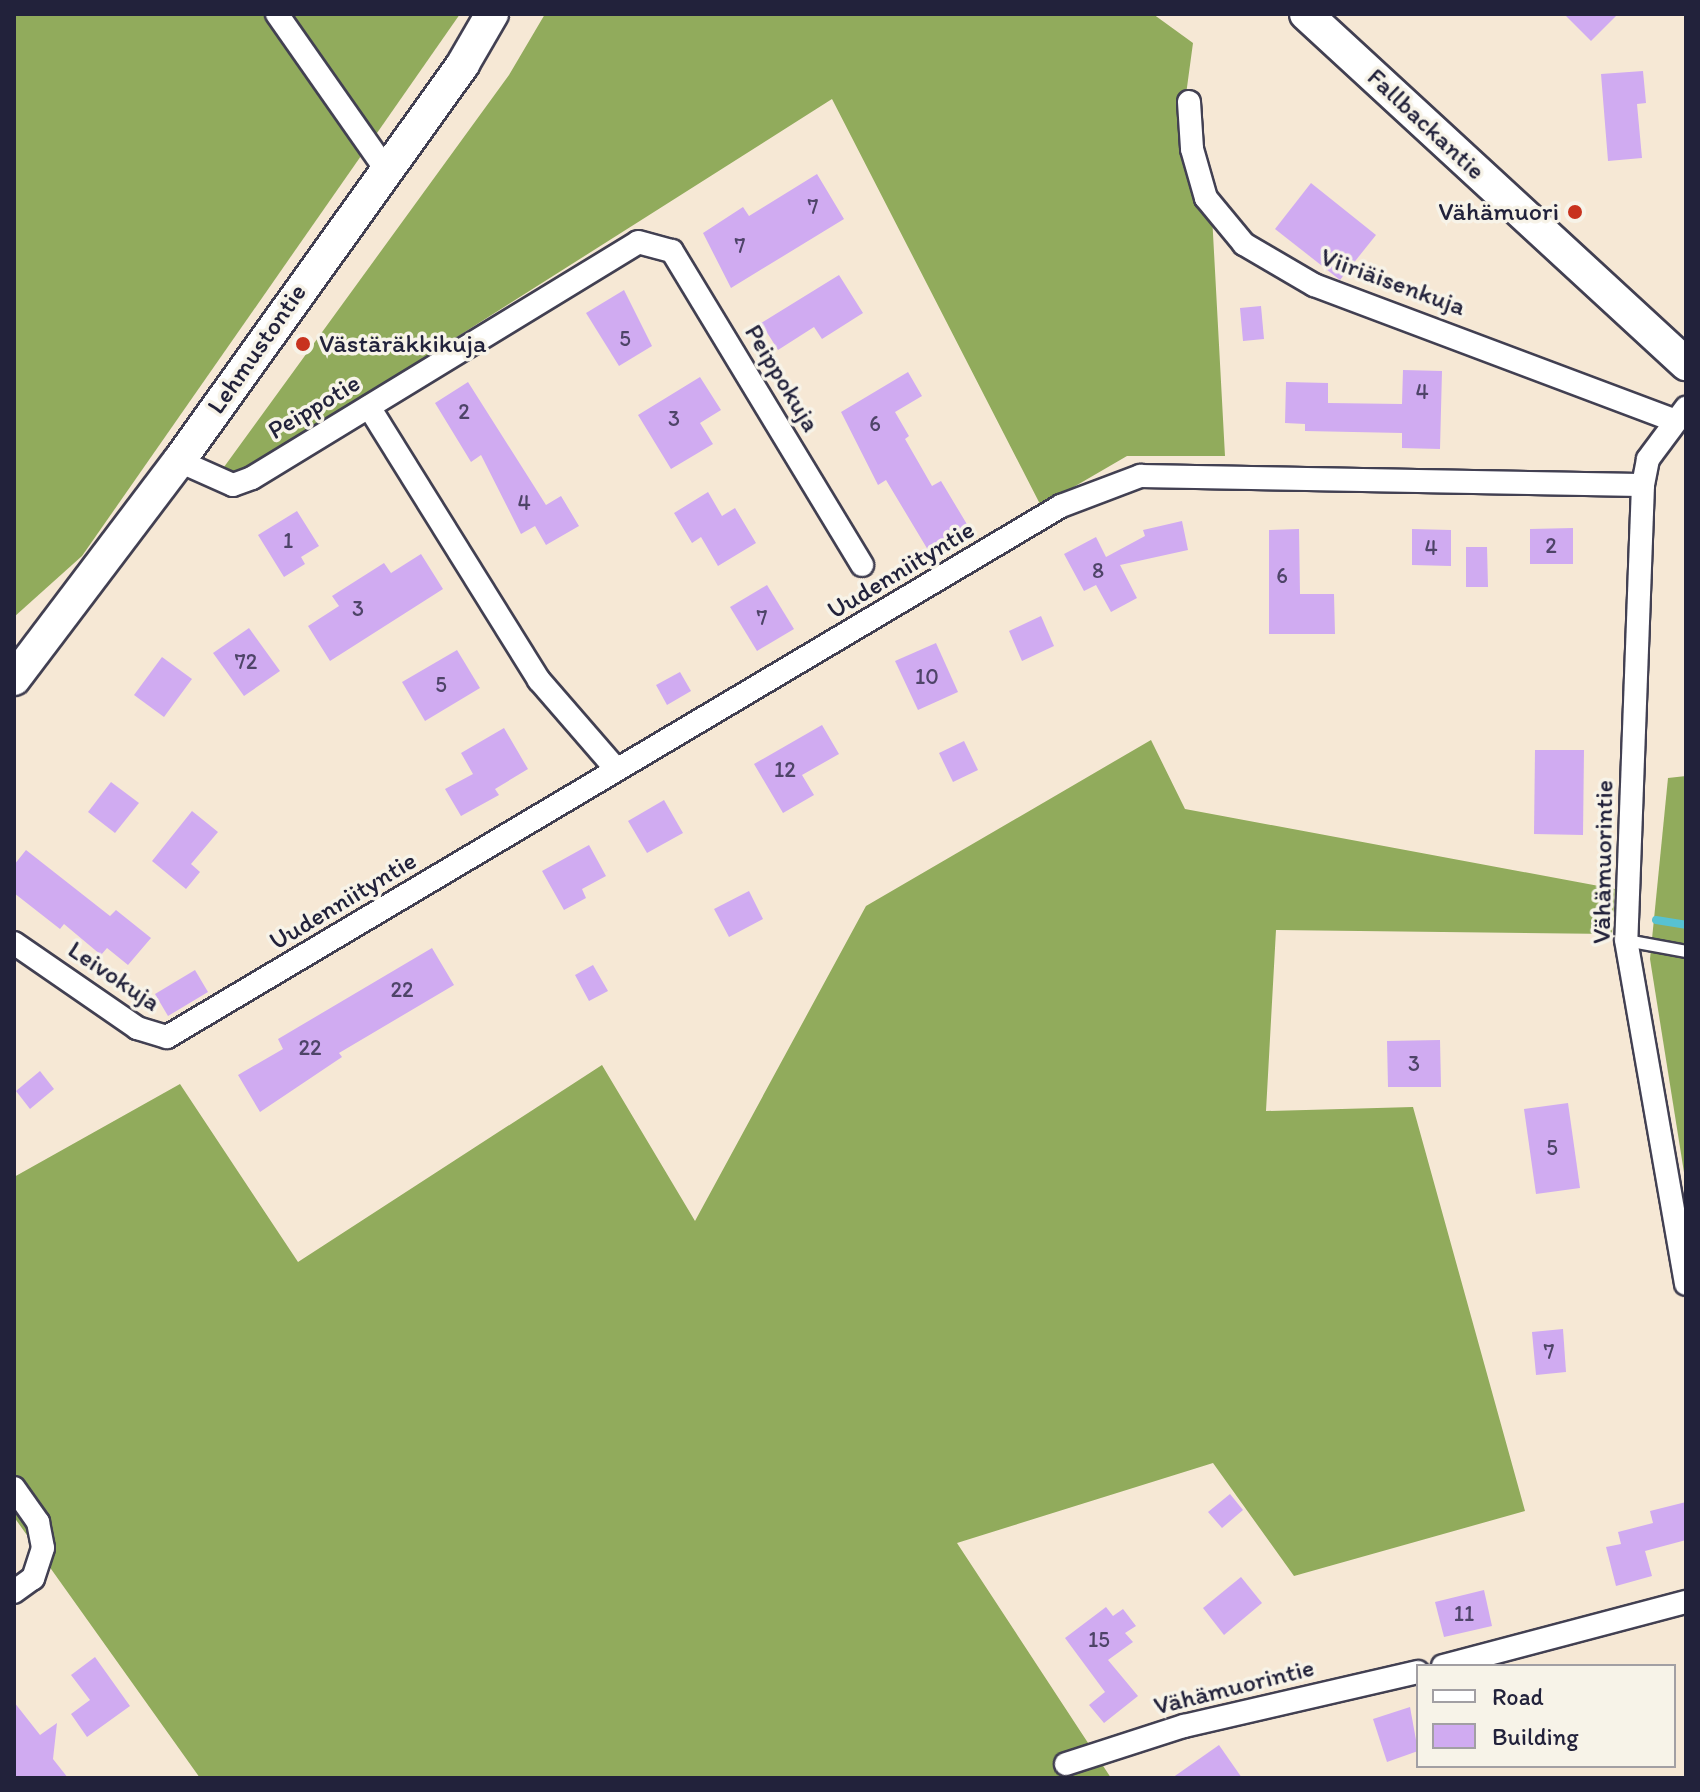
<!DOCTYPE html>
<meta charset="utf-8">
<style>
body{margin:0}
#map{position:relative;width:1700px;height:1792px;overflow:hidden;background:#f6e8d5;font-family:Itim,sans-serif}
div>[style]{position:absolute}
.forest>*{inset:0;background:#91ab5c}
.stream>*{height:8px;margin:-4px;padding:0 4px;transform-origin:4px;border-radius:4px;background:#57c2d2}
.building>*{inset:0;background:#d0abf1}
.roads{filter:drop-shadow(2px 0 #424052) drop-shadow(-2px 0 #424052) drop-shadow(0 2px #424052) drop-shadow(0 -2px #424052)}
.lane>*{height:11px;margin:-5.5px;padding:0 5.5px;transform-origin:5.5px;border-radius:5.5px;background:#fff}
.street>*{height:22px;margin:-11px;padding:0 11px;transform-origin:11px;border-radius:11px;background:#fff}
.secondary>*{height:32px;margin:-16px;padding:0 16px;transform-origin:16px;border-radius:16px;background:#fff}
.dots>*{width:22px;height:22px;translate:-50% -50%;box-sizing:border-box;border:4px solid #f7f3e8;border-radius:50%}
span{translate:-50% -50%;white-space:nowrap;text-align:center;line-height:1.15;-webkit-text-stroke:7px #f7f3e8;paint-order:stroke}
.number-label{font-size:22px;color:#4e4468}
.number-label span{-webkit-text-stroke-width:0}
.street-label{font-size:26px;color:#22223b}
.poi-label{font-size:26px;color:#22223b}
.right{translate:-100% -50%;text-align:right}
.left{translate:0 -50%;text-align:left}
.frame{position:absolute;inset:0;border:16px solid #22223b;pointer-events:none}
.legend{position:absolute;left:1416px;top:1664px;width:260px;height:104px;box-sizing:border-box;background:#f7f3e8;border:2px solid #a29fa3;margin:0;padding:10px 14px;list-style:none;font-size:24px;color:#22223b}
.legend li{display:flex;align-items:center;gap:16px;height:40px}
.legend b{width:40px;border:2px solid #a29fa3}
</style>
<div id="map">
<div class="forest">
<i style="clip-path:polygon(14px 14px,460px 14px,82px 556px,14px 617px)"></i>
<i style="clip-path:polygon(545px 14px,1153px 14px,1193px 43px,1185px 102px,1212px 215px,1225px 456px,1127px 456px,1041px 506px,832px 99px,241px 474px,224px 467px,509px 75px)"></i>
<i style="clip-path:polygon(1151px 740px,1185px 809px,1615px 889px,1612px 934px,1276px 930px,1266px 1111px,1413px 1107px,1525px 1511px,1294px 1576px,1213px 1463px,957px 1543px,1111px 1778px,200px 1778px,14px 1517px,14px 1177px,180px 1084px,298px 1262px,602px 1065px,695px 1221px,866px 906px)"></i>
<i style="clip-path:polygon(1686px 776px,1686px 1185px,1650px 959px,1668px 778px)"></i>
</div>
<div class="stream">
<i style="left:1656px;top:920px;width:30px;rotate:9deg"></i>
</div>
<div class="building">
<i style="clip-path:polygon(1564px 14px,1618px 14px,1591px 41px)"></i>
<i style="clip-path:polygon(1643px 71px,1646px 103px,1637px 104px,1642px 158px,1608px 161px,1601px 74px)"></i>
<i style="clip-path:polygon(817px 174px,844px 219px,731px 288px,703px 233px,743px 207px,749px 216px)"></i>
<i style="clip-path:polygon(1311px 183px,1376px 235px,1340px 280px,1275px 229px)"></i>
<i style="clip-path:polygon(839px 275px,863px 313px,822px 339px,814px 327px,778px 350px,761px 323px)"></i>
<i style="clip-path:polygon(624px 290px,652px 346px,619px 366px,586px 313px)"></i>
<i style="clip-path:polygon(1261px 306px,1264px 339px,1243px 341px,1240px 308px)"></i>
<i style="clip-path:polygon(1403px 370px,1442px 371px,1440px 449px,1402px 448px,1402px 433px,1305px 431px,1305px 424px,1285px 423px,1286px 382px,1328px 383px,1328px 403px,1402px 404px)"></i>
<i style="clip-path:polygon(908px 372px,922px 396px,895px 412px,909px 436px,905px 439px,932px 486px,941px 481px,968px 526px,928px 550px,886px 480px,878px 485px,841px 412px)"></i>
<i style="clip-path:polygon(700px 377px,721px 410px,700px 423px,713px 444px,671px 469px,638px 415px)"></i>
<i style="clip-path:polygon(468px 382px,546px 505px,561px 496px,579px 526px,546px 545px,535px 526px,521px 534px,481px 455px,471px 462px,435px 403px)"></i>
<i style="clip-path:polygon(708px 492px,722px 516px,735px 508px,756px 543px,718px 566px,701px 537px,692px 543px,674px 513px)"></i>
<i style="clip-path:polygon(297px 511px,319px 546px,301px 557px,305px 564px,284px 577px,258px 535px)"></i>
<i style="clip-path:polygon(1182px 521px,1188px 550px,1120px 565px,1137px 598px,1111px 612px,1096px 585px,1084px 591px,1064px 554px,1096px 537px,1106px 557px,1145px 536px,1143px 530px)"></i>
<i style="clip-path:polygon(1573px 528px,1573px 564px,1530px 564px,1530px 529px)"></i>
<i style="clip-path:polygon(1299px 529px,1300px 594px,1334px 594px,1335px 634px,1269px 634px,1269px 530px)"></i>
<i style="clip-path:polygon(1412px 529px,1451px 530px,1451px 566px,1412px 565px)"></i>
<i style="clip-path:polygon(1466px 547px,1487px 547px,1488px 587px,1466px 587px)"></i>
<i style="clip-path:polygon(421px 554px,443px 589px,330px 661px,308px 626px,339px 606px,332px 596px,384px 563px,391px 573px)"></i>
<i style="clip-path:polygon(767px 585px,794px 629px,757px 651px,730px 607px)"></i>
<i style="clip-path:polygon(1041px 616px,1054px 646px,1022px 661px,1009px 631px)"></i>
<i style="clip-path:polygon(249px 628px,280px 671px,244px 696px,213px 653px)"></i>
<i style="clip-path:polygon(936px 643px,958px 692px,918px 710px,895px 661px)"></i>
<i style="clip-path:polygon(457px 650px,480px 688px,425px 721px,402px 682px)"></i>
<i style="clip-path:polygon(162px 657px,192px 679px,164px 717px,134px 695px)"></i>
<i style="clip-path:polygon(680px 672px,691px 691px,667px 705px,656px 685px)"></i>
<i style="clip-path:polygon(822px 725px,839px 754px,802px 775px,814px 795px,783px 813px,754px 764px)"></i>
<i style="clip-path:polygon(504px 728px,528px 769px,495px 789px,499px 795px,461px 816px,445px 789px,473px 774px,461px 753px)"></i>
<i style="clip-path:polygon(964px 741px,978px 770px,953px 782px,939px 753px)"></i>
<i style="clip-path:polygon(1535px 750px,1584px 750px,1583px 835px,1534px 834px)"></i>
<i style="clip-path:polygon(111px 782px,139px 803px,115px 833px,88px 812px)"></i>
<i style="clip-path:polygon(664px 800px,683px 833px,647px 853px,628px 821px)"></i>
<i style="clip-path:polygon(192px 811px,218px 832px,191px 864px,200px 872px,186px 889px,152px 861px)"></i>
<i style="clip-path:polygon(589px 845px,606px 876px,582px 889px,586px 898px,564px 910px,542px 871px)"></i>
<i style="clip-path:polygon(26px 850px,110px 916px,116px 910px,151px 938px,128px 965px,107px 948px,101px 955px,64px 924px,60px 929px,14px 893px,14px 865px)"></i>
<i style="clip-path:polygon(749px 891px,763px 919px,729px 937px,714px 909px)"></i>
<i style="clip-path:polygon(432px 948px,454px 985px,339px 1053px,342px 1057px,260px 1112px,238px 1075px,283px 1049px,278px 1039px)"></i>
<i style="clip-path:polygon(593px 965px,608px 991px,589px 1001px,575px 975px)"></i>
<i style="clip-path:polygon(195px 970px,208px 992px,168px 1016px,155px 994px)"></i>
<i style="clip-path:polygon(1440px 1040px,1441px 1087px,1388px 1087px,1387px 1041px)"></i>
<i style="clip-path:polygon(40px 1071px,54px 1089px,30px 1109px,16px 1091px)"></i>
<i style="clip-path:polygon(1568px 1103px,1580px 1188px,1536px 1194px,1524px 1109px)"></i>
<i style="clip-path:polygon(1563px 1329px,1566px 1372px,1536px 1375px,1532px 1332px)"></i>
<i style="clip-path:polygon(1230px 1494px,1243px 1510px,1222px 1528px,1208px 1512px)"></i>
<i style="clip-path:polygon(1686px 1502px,1686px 1540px,1645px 1551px,1652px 1576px,1616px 1586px,1606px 1547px,1621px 1544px,1618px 1532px,1653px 1523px,1650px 1511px)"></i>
<i style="clip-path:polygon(1241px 1577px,1262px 1603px,1224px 1635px,1203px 1608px)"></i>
<i style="clip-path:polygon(1484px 1590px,1492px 1626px,1444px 1637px,1435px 1602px)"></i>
<i style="clip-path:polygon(1106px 1607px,1113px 1616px,1123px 1609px,1136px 1626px,1125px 1633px,1133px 1642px,1108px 1660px,1138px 1696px,1104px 1723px,1089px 1705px,1105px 1692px,1065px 1638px)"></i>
<i style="clip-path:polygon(95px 1657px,130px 1706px,87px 1737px,71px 1714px,90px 1700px,71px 1675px)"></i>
<i style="clip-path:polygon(14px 1702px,40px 1735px,57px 1723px,53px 1759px,68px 1778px,14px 1778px)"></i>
<i style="clip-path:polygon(1410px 1707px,1418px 1751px,1387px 1762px,1373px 1719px)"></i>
<i style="clip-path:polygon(1219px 1745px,1242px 1778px,1172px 1778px)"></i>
</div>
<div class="roads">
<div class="lane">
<i style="left:1626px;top:940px;width:61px;rotate:10.4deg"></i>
</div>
<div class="street">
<i style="left:277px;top:14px;width:187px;rotate:55deg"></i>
<i style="left:1189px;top:102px;width:47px;rotate:86.3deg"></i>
<i style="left:1192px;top:149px;width:51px;rotate:74.1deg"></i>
<i style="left:1206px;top:198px;width:60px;rotate:50.4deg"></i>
<i style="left:1244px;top:244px;width:81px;rotate:30.4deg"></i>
<i style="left:1314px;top:285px;width:384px;rotate:20.6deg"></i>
<i style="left:369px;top:407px;width:322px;rotate:58.1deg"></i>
<i style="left:539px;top:680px;width:118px;rotate:49.1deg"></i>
<i style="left:179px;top:461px;width:59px;rotate:24deg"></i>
<i style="left:233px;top:485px;width:20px;rotate:-20deg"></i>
<i style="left:252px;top:478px;width:452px;rotate:-31.4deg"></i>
<i style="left:638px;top:242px;width:35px;rotate:15deg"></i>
<i style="left:672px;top:251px;width:367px;rotate:58.8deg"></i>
<i style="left:1643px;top:485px;width:455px;rotate:92.1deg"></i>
<i style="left:1626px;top:940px;width:349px;rotate:80.1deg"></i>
<i style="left:14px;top:943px;width:150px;rotate:34.6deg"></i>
<i style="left:137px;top:1028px;width:31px;rotate:17deg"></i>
<i style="left:167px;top:1037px;width:1040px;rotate:-30.71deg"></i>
<i style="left:1061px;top:506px;width:85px;rotate:-20.8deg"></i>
<i style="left:1140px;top:476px;width:503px;rotate:1.03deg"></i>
<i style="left:1643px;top:485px;width:26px;rotate:-79deg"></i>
<i style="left:1648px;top:459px;width:64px;rotate:-53.3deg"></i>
<i style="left:14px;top:1488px;width:42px;rotate:54.8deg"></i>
<i style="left:38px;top:1522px;width:26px;rotate:79deg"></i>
<i style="left:43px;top:1548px;width:32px;rotate:108deg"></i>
<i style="left:33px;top:1578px;width:24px;rotate:144deg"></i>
<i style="left:1443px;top:1666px;width:251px;rotate:-14.8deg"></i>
<i style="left:1066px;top:1764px;width:124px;rotate:-17.9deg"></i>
<i style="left:1184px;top:1726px;width:240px;rotate:-13deg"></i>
</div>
<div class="secondary">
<i style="left:1306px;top:14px;width:517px;rotate:42.65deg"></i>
<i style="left:14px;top:679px;width:273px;rotate:-52.9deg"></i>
<i style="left:179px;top:461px;width:488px;rotate:-54.4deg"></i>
<i style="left:463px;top:64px;width:58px;rotate:-59.9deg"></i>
</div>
</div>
<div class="dots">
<i style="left:1575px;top:212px;background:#c8321e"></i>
<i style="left:303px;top:344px;background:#c8321e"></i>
</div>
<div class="number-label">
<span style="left:813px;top:207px">7</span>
<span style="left:740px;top:246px">7</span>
<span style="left:625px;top:339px">5</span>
<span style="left:1422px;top:392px">4</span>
<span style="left:464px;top:412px">2</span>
<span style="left:674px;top:419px">3</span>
<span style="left:875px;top:424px">6</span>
<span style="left:524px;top:503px">4</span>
<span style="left:288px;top:541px">1</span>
<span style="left:1551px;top:546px">2</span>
<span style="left:1431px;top:548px">4</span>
<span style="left:1098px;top:571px">8</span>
<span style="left:1282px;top:576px">6</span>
<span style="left:358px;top:609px">3</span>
<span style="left:762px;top:618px">7</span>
<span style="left:246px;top:662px">72</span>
<span style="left:927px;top:677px">10</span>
<span style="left:441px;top:685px">5</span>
<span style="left:785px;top:770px">12</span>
<span style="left:402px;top:990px">22</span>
<span style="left:310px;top:1048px">22</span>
<span style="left:1414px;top:1064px">3</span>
<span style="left:1552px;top:1148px">5</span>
<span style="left:1549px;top:1352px">7</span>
<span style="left:1464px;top:1614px">11</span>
<span style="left:1099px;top:1640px">15</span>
</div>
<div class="street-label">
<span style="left:1426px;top:124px;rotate:43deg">Fallbackantie</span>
<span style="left:1393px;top:282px;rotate:20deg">Viiriäisenkuja</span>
<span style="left:257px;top:349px;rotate:-55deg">Lehmustontie</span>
<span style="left:782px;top:378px;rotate:59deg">Peippokuja</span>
<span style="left:314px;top:407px;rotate:-31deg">Peippotie</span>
<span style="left:901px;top:570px;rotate:-31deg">Uudenniityntie</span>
<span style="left:1603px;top:862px;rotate:-89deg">Vähämuorintie</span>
<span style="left:343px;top:901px;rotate:-31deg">Uudenniityntie</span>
<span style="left:114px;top:976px;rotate:34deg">Leivokuja</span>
<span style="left:1234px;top:1687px;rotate:-14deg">Vähämuorintie</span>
</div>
<div class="poi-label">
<span class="right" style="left:1559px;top:212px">Vähämuori</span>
<span class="left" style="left:319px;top:344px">Västäräkkikuja</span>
</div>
<div class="frame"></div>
<ul class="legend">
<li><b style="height:10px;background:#fff"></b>Road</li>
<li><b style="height:22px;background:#d0abf1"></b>Building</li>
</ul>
</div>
